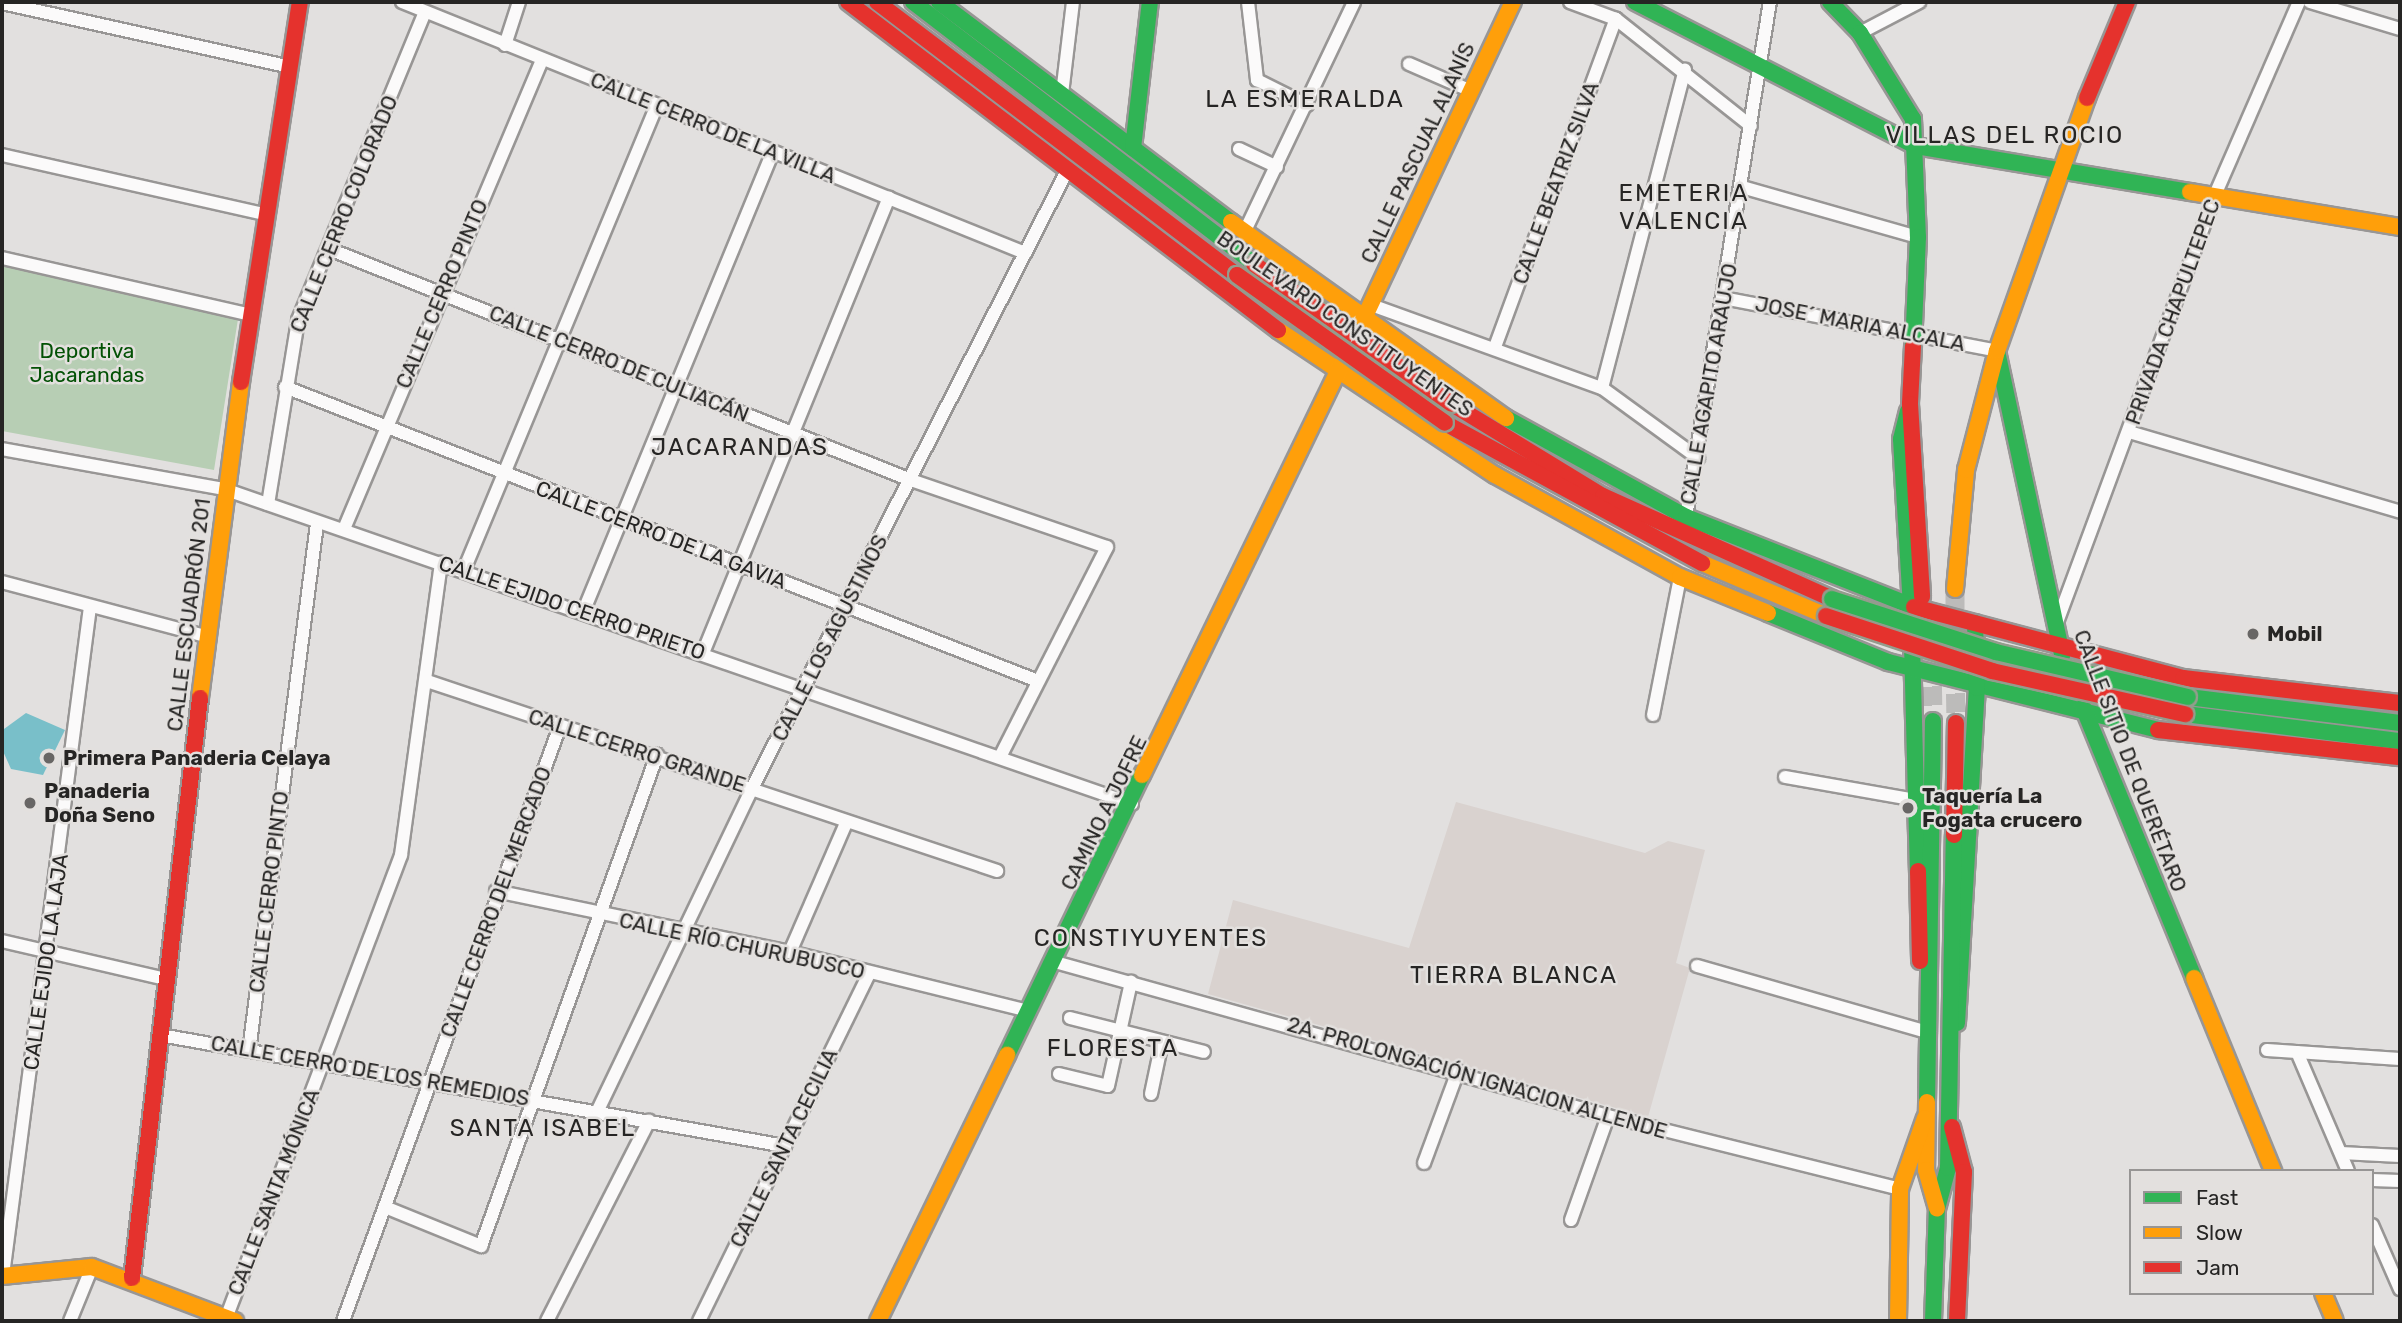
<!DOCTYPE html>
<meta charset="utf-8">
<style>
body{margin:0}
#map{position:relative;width:2402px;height:1323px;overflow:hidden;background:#e2e0df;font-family:Rubik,sans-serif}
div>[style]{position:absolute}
.built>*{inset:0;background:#d9d2cf}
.green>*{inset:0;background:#b7ceb4}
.water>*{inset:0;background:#79bfc9}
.primary-tunnel>*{height:19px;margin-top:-9.5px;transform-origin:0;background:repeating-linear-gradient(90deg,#bcbbba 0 19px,transparent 0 29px)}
.roads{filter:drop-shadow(2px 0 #989695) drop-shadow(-2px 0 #989695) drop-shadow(0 2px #989695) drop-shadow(0 -2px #989695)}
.street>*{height:12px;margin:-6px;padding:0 6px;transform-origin:6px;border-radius:6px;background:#fbfafa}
.fast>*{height:16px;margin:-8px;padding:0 8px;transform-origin:8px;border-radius:8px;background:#30b455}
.slow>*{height:16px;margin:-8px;padding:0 8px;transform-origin:8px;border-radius:8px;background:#ff9f0a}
.jam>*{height:16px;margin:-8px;padding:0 8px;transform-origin:8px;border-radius:8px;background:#e5322d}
.bridges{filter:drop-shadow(2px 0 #949c8d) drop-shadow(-2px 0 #949c8d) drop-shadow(0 2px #949c8d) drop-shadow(0 -2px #949c8d)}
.fast-bridge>*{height:16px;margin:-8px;padding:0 8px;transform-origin:8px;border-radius:8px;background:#30b455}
.jam-bridge>*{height:16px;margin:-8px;padding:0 8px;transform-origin:8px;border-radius:8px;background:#e5322d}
.dots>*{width:19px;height:19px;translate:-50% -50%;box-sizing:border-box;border:4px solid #e3e0de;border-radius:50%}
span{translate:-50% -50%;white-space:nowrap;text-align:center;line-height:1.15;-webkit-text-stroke:5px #e3e0de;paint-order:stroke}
.street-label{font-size:21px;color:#262524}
.park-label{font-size:21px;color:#035105}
.poi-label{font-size:21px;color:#262524;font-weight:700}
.left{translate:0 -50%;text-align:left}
.quarter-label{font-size:24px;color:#262524;letter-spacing:2px}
.frame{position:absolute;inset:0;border:4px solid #262524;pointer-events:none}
.legend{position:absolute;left:2129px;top:1169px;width:245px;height:126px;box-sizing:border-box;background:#e3e0de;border:2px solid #979594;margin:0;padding:9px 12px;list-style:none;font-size:21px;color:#262524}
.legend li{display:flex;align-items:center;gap:14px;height:35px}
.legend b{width:35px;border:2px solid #979594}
</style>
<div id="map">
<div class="built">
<i style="clip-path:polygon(1456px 802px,1645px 853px,1668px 841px,1705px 850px,1676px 963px,1690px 968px,1648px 1117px,1208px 994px,1233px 900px,1409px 948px)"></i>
</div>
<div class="green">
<i style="clip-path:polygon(2px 258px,238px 319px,214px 470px,2px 431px)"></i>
</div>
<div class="water">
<i style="clip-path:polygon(26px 713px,65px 730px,43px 775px,11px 769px,2px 749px,4px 729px)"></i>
</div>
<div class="primary-tunnel">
<i style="left:1955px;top:589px;width:45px;rotate:90deg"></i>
<i style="left:1932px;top:657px;width:64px;rotate:89.1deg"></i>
<i style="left:1955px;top:664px;width:59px;rotate:89deg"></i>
</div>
<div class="roads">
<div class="street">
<i style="left:402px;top:2px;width:672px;rotate:21.94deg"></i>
<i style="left:1248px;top:2px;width:79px;rotate:83.4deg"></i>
<i style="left:1257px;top:80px;width:56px;rotate:26.6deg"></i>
<i style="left:1570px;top:2px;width:49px;rotate:20.3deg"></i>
<i style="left:1616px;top:19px;width:172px;rotate:38.4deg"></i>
<i style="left:2310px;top:2px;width:94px;rotate:16.7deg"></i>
<i style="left:2px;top:3px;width:291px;rotate:12.5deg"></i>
<i style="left:1860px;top:33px;width:67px;rotate:-27.7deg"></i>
<i style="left:505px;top:45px;width:45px;rotate:-72deg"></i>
<i style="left:1409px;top:64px;width:65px;rotate:23.4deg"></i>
<i style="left:1062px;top:94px;width:93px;rotate:-83.2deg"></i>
<i style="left:1239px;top:149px;width:42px;rotate:25.3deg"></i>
<i style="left:2px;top:155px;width:273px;rotate:12.7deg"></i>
<i style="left:1742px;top:187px;width:183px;rotate:15.9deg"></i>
<i style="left:1244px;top:233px;width:256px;rotate:-64.5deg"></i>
<i style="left:329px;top:249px;width:626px;rotate:21.65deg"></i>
<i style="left:911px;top:480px;width:207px;rotate:18.9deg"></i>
<i style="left:1107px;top:547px;width:233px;rotate:117deg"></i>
<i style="left:2px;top:258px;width:254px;rotate:12.9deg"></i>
<i style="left:1723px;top:298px;width:279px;rotate:10.9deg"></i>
<i style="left:1371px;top:305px;width:245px;rotate:19.8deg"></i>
<i style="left:1602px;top:388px;width:119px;rotate:36.1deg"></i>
<i style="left:1495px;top:347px;width:350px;rotate:-69.8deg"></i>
<i style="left:285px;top:387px;width:808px;rotate:21.33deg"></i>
<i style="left:1602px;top:388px;width:329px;rotate:-75.4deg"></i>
<i style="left:2129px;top:432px;width:283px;rotate:16.4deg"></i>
<i style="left:2px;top:449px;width:226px;rotate:10.2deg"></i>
<i style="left:224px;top:489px;width:961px;rotate:19.13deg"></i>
<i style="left:268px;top:504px;width:186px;rotate:-80.7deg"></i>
<i style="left:298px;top:320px;width:333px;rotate:-67.6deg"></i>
<i style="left:1686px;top:517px;width:522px;rotate:-80.74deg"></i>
<i style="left:344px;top:529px;width:509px;rotate:-67.11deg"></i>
<i style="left:464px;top:570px;width:503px;rotate:-67.46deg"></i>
<i style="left:2px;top:582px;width:213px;rotate:14.9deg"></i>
<i style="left:584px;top:610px;width:495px;rotate:-67.6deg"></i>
<i style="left:2056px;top:625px;width:458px;rotate:-69.7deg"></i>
<i style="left:2215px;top:195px;width:210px;rotate:-66.5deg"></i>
<i style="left:703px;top:653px;width:492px;rotate:-67.8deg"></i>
<i style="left:427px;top:681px;width:601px;rotate:18.43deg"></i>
<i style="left:1653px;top:715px;width:141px;rotate:-78.9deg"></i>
<i style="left:1785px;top:777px;width:132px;rotate:10deg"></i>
<i style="left:496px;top:891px;width:300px;rotate:11.7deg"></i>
<i style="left:790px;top:952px;width:245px;rotate:13.9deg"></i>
<i style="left:2px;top:941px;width:167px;rotate:13.1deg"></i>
<i style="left:790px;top:952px;width:141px;rotate:-66.5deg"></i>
<i style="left:1055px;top:962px;width:574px;rotate:15.56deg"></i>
<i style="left:1608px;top:1116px;width:301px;rotate:14deg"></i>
<i style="left:1697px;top:966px;width:242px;rotate:16deg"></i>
<i style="left:1070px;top:1018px;width:138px;rotate:14.2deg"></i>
<i style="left:160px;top:1035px;width:635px;rotate:10.07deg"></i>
<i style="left:2267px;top:1050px;width:133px;rotate:3.9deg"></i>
<i style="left:249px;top:1051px;width:531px;rotate:-82.65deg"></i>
<i style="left:2297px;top:1052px;width:129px;rotate:66.8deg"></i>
<i style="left:1059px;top:1074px;width:50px;rotate:13.8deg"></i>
<i style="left:1108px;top:1086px;width:107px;rotate:-77.5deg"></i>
<i style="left:1151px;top:1094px;width:53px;rotate:-78.1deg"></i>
<i style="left:598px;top:1110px;width:357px;rotate:-64.4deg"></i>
<i style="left:752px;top:788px;width:695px;rotate:-62.96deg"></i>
<i style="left:2341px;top:1153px;width:59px;rotate:2.9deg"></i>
<i style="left:1424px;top:1163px;width:98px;rotate:-69.7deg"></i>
<i style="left:2372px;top:1180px;width:28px;rotate:2deg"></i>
<i style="left:385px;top:1207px;width:104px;rotate:22.1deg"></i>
<i style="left:481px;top:1246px;width:522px;rotate:-70.28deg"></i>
<i style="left:1571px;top:1220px;width:110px;rotate:-70.4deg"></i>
<i style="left:2372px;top:1225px;width:70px;rotate:66.4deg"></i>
<i style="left:3px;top:1275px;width:674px;rotate:-82.58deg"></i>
<i style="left:70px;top:1321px;width:58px;rotate:-67.8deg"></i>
<i style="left:225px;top:1321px;width:498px;rotate:-69.3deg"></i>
<i style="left:401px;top:855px;width:295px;rotate:-82.2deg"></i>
<i style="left:343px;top:1321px;width:633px;rotate:-69.96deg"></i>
<i style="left:547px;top:1321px;width:225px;rotate:-63deg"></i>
<i style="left:699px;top:1321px;width:386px;rotate:-63.9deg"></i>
</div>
<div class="fast">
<i style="left:913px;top:2px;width:430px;rotate:37.5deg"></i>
<i style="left:939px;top:2px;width:366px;rotate:37deg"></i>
<i style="left:1635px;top:2px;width:315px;rotate:27.2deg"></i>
<i style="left:1915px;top:146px;width:279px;rotate:9.5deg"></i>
<i style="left:1830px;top:2px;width:43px;rotate:45.9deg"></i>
<i style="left:1860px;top:33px;width:101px;rotate:58.4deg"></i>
<i style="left:1913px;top:119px;width:118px;rotate:87.6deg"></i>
<i style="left:1918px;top:237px;width:109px;rotate:92.6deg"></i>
<i style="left:1133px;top:148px;width:147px;rotate:-83.4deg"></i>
<i style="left:1997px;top:351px;width:311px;rotate:77.9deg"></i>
<i style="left:1908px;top:411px;width:29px;rotate:104deg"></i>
<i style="left:1901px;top:439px;width:167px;rotate:86.6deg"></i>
<i style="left:1506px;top:418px;width:205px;rotate:28.8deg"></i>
<i style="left:1686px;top:517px;width:245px;rotate:21.5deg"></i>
<i style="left:1911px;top:606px;width:265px;rotate:88.5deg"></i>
<i style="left:1768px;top:613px;width:130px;rotate:22.2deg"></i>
<i style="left:1888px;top:662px;width:278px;rotate:14.1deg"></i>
<i style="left:2188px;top:697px;width:214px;rotate:7deg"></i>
<i style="left:2083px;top:707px;width:293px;rotate:67.7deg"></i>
<i style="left:2185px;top:714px;width:217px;rotate:7.2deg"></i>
<i style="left:1957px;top:1023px;width:336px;rotate:-86.6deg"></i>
<i style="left:1977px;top:688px;width:65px;rotate:-91.8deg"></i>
<i style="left:1007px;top:1055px;width:311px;rotate:-64.3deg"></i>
<i style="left:1927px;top:1102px;width:381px;rotate:-89.1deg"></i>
<i style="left:1933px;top:1321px;width:112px;rotate:-88deg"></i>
<i style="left:1937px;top:1209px;width:42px;rotate:-75deg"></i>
<i style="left:1948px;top:1168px;width:333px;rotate:-89deg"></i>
</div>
<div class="slow">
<i style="left:2190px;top:192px;width:213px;rotate:9.5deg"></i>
<i style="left:1231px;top:222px;width:338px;rotate:35.5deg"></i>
<i style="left:1278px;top:330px;width:261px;rotate:33.8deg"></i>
<i style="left:1495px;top:475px;width:211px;rotate:28.9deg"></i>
<i style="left:1680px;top:577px;width:95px;rotate:22.2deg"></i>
<i style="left:1358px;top:331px;width:364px;rotate:-64.8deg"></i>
<i style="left:1702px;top:563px;width:135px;rotate:23.1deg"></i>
<i style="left:1955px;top:589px;width:120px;rotate:-84.7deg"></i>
<i style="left:1966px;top:470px;width:123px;rotate:-75.4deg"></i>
<i style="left:1997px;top:351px;width:269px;rotate:-70.4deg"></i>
<i style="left:200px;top:698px;width:319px;rotate:-82.6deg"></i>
<i style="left:1142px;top:775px;width:456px;rotate:-64.1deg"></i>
<i style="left:2194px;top:978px;width:209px;rotate:67.7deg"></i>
<i style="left:1927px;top:1102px;width:68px;rotate:90.8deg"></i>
<i style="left:1926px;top:1170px;width:40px;rotate:74deg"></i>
<i style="left:2px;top:1276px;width:90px;rotate:-5.7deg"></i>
<i style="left:92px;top:1267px;width:153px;rotate:20.7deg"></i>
<i style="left:2323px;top:1293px;width:30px;rotate:67deg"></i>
<i style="left:878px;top:1321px;width:296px;rotate:-64.1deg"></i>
<i style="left:1898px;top:1321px;width:132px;rotate:-89.1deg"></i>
<i style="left:1900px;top:1189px;width:75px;rotate:-70.6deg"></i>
</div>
<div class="jam">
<i style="left:848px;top:2px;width:541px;rotate:37.34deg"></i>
<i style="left:877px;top:2px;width:452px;rotate:37.2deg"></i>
<i style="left:2087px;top:98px;width:104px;rotate:-67.4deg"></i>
<i style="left:1913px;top:346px;width:58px;rotate:93deg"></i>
<i style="left:1910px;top:404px;width:193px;rotate:86.4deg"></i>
<i style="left:241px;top:382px;width:385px;rotate:-81.2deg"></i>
<i style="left:1452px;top:404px;width:177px;rotate:31.4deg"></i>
<i style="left:1603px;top:496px;width:251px;rotate:24.2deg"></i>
<i style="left:1445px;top:423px;width:293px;rotate:28.6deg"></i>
<i style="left:1914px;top:607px;width:278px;rotate:14.8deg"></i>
<i style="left:2183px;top:678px;width:218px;rotate:6.6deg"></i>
<i style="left:2158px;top:730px;width:244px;rotate:6.4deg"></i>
<i style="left:1954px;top:835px;width:112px;rotate:-89deg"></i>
<i style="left:1918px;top:871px;width:90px;rotate:88.7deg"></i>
<i style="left:1952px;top:1127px;width:47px;rotate:75.1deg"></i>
<i style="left:1964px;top:1172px;width:149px;rotate:92.7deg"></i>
<i style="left:132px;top:1278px;width:584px;rotate:-83.31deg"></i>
</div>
</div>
<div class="bridges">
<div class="fast-bridge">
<i style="left:1832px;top:599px;width:172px;rotate:17.9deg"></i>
<i style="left:1996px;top:652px;width:197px;rotate:13.2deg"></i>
</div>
<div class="jam-bridge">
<i style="left:1254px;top:264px;width:242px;rotate:35.3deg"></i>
<i style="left:1237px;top:275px;width:255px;rotate:35.4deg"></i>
<i style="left:1826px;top:616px;width:175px;rotate:18.3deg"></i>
<i style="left:1992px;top:671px;width:198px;rotate:12.6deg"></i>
</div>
</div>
<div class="dots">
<i style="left:2253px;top:634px;background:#686665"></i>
<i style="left:49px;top:758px;background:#686665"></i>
<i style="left:30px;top:803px;background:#686665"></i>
<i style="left:1908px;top:808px;background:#686665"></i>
</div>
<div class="street-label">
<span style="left:713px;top:128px;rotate:22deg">CALLE CERRO DE LA VILLA</span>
<span style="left:1418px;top:153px;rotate:-65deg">CALLE PASCUAL ALANÍS</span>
<span style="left:1556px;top:183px;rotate:-70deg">CALLE BEATRIZ SILVA</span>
<span style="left:344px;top:214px;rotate:-68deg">CALLE CERRO COLORADO</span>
<span style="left:442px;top:294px;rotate:-67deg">CALLE CERRO PINTO</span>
<span style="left:2173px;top:312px;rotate:-70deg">PRIVADA CHAPULTEPEC</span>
<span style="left:1345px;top:324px;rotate:35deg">BOULEVARD CONSTITUYENTES</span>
<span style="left:1860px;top:324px;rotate:11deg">JOSE´ MARIA ALCALA</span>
<span style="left:619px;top:364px;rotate:22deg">CALLE CERRO DE CULIACÁN</span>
<span style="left:1709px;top:384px;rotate:-80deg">CALLE AGAPITO ARAUJO</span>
<span style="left:661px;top:535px;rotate:21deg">CALLE CERRO DE LA GAVIA</span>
<span style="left:572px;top:608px;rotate:19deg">CALLE EJIDO CERRO PRIETO</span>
<span style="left:189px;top:615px;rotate:-83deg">CALLE ESCUADRÓN 201</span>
<span style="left:830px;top:638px;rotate:-63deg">CALLE LOS AGUSTINOS</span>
<span style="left:637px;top:751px;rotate:18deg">CALLE CERRO GRANDE</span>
<span style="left:2130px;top:761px;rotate:69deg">CALLE SITIO DE QUERÉTARO</span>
<span style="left:1104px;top:813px;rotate:-64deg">CAMINO A JOFRE</span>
<span style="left:269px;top:892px;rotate:-83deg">CALLE CERRO PINTO</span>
<span style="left:496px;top:902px;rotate:-70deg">CALLE CERRO DEL MERCADO</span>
<span style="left:742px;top:946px;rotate:12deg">CALLE RÍO CHURUBUSCO</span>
<span style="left:46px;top:962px;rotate:-82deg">CALLE EJIDO LA LAJA</span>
<span style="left:370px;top:1071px;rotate:10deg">CALLE CERRO DE LOS REMEDIOS</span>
<span style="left:1477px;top:1078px;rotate:16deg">2A. PROLONGACIÓN IGNACION ALLENDE</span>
<span style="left:784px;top:1148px;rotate:-64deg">CALLE SANTA CECILIA</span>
<span style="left:274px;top:1192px;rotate:-69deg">CALLE SANTA MÓNICA</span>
</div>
<div class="park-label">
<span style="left:87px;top:363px">Deportiva<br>Jacarandas</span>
</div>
<div class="poi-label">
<span class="left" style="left:2267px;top:634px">Mobil</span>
<span class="left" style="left:63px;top:758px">Primera Panaderia Celaya</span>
<span class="left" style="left:44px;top:803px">Panaderia<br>Doña Seno</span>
<span class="left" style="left:1922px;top:808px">Taquería La<br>Fogata crucero</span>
</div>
<div class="quarter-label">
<span style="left:1305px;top:100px">LA ESMERALDA</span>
<span style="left:2005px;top:136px">VILLAS DEL ROCIO</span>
<span style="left:1684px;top:208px">EMETERIA<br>VALENCIA</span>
<span style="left:740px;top:448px">JACARANDAS</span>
<span style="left:1151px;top:939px">CONSTIYUYENTES</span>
<span style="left:1514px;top:976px">TIERRA BLANCA</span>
<span style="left:1113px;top:1049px">FLORESTA</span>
<span style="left:543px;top:1129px">SANTA ISABEL</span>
</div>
<div class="frame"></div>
<ul class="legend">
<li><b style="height:9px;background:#30b455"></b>Fast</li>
<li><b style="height:9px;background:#ff9f0a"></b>Slow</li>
<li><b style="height:9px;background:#e5322d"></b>Jam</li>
</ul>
</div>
